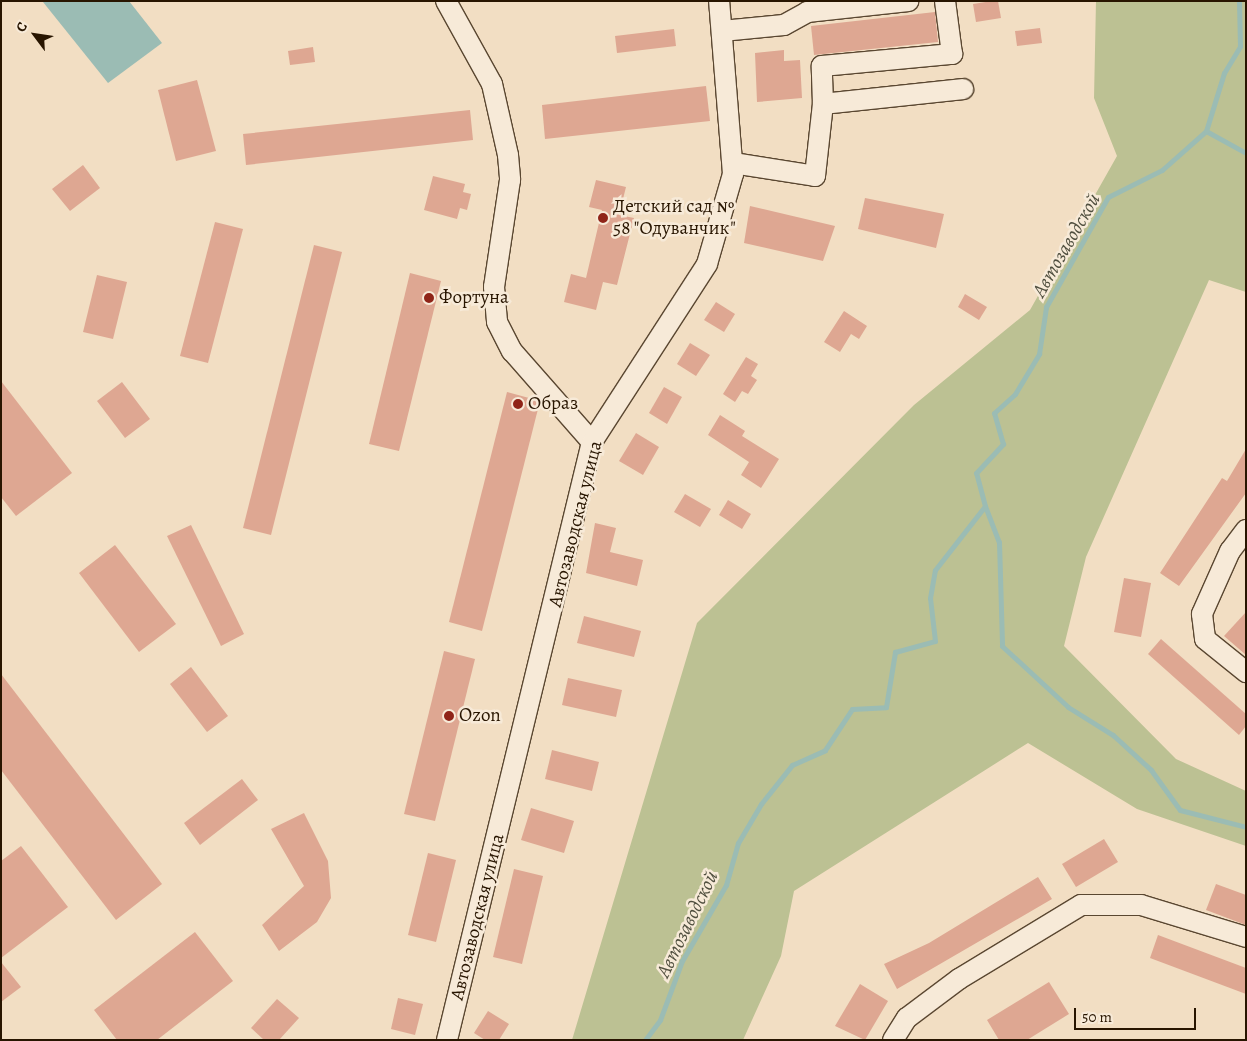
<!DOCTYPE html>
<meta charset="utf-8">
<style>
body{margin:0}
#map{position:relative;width:1247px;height:1041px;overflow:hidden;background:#f2dec3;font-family:Alegreya,serif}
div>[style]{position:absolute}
.green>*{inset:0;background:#bcc193}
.water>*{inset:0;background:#9bbcb4}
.stream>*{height:5px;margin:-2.5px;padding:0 2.5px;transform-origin:2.5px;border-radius:2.5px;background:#9bbcb4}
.building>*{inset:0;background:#dea792}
.roads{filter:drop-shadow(1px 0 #5a4731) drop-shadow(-1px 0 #5a4731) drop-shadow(0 1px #5a4731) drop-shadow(0 -1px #5a4731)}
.minor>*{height:20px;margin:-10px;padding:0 10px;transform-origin:10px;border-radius:10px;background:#f7ead8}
.dots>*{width:14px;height:14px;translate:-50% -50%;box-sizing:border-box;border:2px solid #f7ead8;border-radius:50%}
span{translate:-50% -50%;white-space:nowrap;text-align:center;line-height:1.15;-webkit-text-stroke:5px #f7ead8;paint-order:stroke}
.poi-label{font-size:19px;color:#281500}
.left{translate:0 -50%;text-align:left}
.street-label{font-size:19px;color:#281500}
.water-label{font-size:20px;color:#504f3f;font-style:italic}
.frame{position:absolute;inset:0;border:2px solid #281500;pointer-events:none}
.north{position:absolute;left:10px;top:10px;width:50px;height:50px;-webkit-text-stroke:4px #f7ead8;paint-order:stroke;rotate:301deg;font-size:14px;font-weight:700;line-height:20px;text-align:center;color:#281500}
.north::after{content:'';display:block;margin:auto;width:18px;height:22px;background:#281500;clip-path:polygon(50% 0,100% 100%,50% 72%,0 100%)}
.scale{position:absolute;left:1074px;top:1008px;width:122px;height:22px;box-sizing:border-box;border:2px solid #281500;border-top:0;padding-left:6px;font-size:15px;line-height:18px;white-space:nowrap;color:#281500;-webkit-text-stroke:4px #f7ead8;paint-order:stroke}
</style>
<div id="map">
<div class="green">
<i style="clip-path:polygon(1096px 1px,1246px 1px,1246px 292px,1209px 280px,1086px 557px,1064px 646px,1176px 759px,1246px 791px,1246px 846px,1137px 809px,1028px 743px,794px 891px,781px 956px,743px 1040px,572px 1040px,697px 623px,914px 405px,1030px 310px,1117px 156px,1094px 98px)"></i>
</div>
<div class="water">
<i style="clip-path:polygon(129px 1px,162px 43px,108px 83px,43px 2px)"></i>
</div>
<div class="stream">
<i style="left:1206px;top:131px;width:46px;rotate:28.8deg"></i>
<i style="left:985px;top:506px;width:39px;rotate:69deg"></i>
<i style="left:999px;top:542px;width:104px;rotate:88.3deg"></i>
<i style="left:1002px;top:646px;width:90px;rotate:42.7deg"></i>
<i style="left:1068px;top:707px;width:53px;rotate:31.9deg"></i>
<i style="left:1113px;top:735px;width:52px;rotate:42.6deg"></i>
<i style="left:1151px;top:770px;width:49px;rotate:54.1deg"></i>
<i style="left:1180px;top:810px;width:68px;rotate:14.4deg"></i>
<i style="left:645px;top:1040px;width:25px;rotate:-53deg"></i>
<i style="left:660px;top:1020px;width:63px;rotate:-69.6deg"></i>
<i style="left:682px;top:961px;width:88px;rotate:-59.9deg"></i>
<i style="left:726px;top:885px;width:44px;rotate:-74.1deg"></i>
<i style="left:738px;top:843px;width:45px;rotate:-59.5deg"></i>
<i style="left:761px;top:804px;width:50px;rotate:-51.5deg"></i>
<i style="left:792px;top:765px;width:36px;rotate:-24deg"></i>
<i style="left:825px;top:750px;width:49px;rotate:-56.6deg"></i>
<i style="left:852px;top:709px;width:34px;rotate:-3deg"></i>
<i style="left:886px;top:707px;width:56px;rotate:-80.7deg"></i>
<i style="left:895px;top:652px;width:41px;rotate:-15.4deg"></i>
<i style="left:935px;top:641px;width:43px;rotate:-96.6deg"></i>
<i style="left:930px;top:598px;width:28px;rotate:-80deg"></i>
<i style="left:935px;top:570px;width:81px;rotate:-52deg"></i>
<i style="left:985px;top:506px;width:34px;rotate:-105deg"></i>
<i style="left:976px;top:473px;width:40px;rotate:-47deg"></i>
<i style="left:1003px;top:444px;width:32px;rotate:-106deg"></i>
<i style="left:994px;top:413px;width:28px;rotate:-42deg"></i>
<i style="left:1015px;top:394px;width:47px;rotate:-59deg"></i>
<i style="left:1039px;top:354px;width:48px;rotate:-81.5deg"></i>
<i style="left:1046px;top:307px;width:126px;rotate:-60.6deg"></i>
<i style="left:1108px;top:197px;width:60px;rotate:-26.6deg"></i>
<i style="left:1162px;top:170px;width:59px;rotate:-41.6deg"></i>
<i style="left:1206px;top:131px;width:61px;rotate:-72.8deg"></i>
<i style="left:1224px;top:73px;width:31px;rotate:-59deg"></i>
<i style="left:1240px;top:46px;width:45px;rotate:-91.3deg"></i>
</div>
<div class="building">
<i style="clip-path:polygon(992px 1px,998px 1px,1001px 18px,976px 22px,973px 4px)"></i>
<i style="clip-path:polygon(935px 12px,938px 42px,814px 55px,811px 26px)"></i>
<i style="clip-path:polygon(1040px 28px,1042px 43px,1017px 46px,1015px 31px)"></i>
<i style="clip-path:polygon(674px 29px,676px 46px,617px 53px,615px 36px)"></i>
<i style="clip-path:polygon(313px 47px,315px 62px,290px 65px,288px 51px)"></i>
<i style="clip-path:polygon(784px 50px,784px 61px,800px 60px,802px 98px,757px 102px,755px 53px)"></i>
<i style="clip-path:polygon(197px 80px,216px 151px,176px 161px,158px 90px)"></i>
<i style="clip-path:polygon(706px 86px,710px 121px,545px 139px,542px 105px)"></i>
<i style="clip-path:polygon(470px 110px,473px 140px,246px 165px,243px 134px)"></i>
<i style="clip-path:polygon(83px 165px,100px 188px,70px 211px,52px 189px)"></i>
<i style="clip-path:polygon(433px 176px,465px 184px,463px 192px,471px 194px,467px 210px,460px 208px,457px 219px,424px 210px)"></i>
<i style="clip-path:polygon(596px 180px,626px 187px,619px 215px,634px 218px,617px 285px,603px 282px,596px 310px,564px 302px,571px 274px,586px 278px,602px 210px,589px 207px)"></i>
<i style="clip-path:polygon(865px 198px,944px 214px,936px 248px,858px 229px)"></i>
<i style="clip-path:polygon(750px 206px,835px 226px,823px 261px,744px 243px)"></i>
<i style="clip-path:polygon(215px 222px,243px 229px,208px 363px,180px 356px)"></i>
<i style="clip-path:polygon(314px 245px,342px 252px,271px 535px,243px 528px)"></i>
<i style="clip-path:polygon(410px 273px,441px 281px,399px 451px,369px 444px)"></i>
<i style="clip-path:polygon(97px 275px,127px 282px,113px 339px,83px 332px)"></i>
<i style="clip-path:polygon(965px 294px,987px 307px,979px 320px,958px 307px)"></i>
<i style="clip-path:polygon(716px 302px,735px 314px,724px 332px,704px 320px)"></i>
<i style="clip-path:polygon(844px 311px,867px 326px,859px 339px,851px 334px,840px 352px,824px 342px)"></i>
<i style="clip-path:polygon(690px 343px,710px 355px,696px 376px,677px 364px)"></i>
<i style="clip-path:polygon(746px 357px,758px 364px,751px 376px,757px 380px,748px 394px,742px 391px,735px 402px,723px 394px)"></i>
<i style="clip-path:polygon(1px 381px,72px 473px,16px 516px,1px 497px)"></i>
<i style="clip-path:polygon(122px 382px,150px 419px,125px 438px,97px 401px)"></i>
<i style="clip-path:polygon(664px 387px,682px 397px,667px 424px,649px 413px)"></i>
<i style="clip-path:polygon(507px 392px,540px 401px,482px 631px,449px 622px)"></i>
<i style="clip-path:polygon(720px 415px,745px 431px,742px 436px,779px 459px,761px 488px,741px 475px,749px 462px,708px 435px)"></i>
<i style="clip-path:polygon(636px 433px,659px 447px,643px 475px,619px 461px)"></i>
<i style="clip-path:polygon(1246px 449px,1246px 493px,1179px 586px,1160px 573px,1222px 478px,1227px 481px)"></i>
<i style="clip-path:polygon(685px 494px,711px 509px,700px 527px,674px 512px)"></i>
<i style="clip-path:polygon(728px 500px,751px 514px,742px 529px,719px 515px)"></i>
<i style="clip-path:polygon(595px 523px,616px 528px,610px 552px,643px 560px,637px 586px,586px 573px)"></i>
<i style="clip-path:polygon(191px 525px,244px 634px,221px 646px,167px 536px)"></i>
<i style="clip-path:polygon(115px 545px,176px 624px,139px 652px,79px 573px)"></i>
<i style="clip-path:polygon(1124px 578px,1151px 583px,1141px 637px,1114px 632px)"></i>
<i style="clip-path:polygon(1246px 612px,1246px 655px,1224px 636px)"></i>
<i style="clip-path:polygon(584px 616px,641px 631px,634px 657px,577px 643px)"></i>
<i style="clip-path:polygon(1161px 639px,1246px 714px,1246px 726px,1239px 735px,1148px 654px)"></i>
<i style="clip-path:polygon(444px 651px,475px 659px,435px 821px,404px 814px)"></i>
<i style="clip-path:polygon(191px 667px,228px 716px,207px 732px,170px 684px)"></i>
<i style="clip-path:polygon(1px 674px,162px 884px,116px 920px,1px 770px)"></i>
<i style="clip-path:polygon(568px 678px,622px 690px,616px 717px,562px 705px)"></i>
<i style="clip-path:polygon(552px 750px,599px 762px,592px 791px,545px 779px)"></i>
<i style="clip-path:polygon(242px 779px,258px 800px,200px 845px,184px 823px)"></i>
<i style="clip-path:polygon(531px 808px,574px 821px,564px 853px,521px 840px)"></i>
<i style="clip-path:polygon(304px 813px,328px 861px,331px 898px,317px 922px,279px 951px,262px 925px,304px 886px,271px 829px)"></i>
<i style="clip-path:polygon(1104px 839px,1118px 862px,1076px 887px,1062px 864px)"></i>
<i style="clip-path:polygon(21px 846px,68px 907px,1px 958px,1px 861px)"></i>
<i style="clip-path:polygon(428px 853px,456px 860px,436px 942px,408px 935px)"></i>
<i style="clip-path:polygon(514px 869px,543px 876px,522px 964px,493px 957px)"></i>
<i style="clip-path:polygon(1038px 877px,1052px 899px,897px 989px,884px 964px,929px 943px)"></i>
<i style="clip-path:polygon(1216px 884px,1246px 895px,1246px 925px,1206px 910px)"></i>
<i style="clip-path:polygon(195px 932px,233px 981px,157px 1040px,117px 1040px,94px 1010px)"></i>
<i style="clip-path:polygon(1158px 935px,1246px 968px,1246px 994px,1150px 958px)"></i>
<i style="clip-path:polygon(1px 962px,21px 987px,1px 1002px)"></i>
<i style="clip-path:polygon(1049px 982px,1069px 1014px,1027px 1040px,999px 1040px,987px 1020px)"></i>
<i style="clip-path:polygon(860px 984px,888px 1001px,865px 1040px,835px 1026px)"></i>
<i style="clip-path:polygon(398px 998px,423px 1004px,415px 1035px,391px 1029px)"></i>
<i style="clip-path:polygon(277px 999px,299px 1018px,279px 1040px,264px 1040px,251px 1028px)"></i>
<i style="clip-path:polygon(488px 1011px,509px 1024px,499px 1040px,485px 1040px,474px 1033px)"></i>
</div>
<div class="roads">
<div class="minor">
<i style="left:446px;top:1px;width:95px;rotate:61deg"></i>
<i style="left:492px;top:84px;width:73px;rotate:77.3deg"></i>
<i style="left:508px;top:155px;width:25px;rotate:85deg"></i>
<i style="left:510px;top:180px;width:108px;rotate:98.5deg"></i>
<i style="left:494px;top:287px;width:35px;rotate:85deg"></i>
<i style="left:497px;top:322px;width:33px;rotate:63deg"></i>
<i style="left:512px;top:351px;width:121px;rotate:48.7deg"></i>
<i style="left:722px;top:31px;width:62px;rotate:-5.5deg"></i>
<i style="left:784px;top:25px;width:26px;rotate:-29deg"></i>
<i style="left:807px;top:12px;width:102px;rotate:-6.2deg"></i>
<i style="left:823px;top:104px;width:141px;rotate:-6.1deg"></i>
<i style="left:733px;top:163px;width:83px;rotate:9deg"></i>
<i style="left:815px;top:176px;width:72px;rotate:-83.7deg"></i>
<i style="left:823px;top:104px;width:38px;rotate:-92deg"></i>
<i style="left:822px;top:66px;width:131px;rotate:-5.3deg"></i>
<i style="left:952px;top:54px;width:53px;rotate:-97.5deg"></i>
<i style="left:1246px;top:530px;width:26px;rotate:127deg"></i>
<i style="left:1230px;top:551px;width:69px;rotate:114deg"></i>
<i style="left:1202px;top:614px;width:25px;rotate:83deg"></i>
<i style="left:1205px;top:639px;width:53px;rotate:38.8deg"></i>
<i style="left:447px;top:1040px;width:615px;rotate:-76.37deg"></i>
<i style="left:592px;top:442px;width:212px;rotate:-57.1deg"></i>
<i style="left:707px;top:264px;width:94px;rotate:-73.9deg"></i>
<i style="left:733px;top:174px;width:174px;rotate:-94.6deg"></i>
<i style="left:893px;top:1040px;width:26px;rotate:-58deg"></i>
<i style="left:907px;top:1018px;width:65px;rotate:-36.9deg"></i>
<i style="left:959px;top:979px;width:143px;rotate:-31.2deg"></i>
<i style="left:1081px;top:905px;width:60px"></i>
<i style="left:1141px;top:905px;width:110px;rotate:16.9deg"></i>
</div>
</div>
<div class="dots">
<i style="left:603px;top:218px;background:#8f2418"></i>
<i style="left:429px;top:298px;background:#8f2418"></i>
<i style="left:518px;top:404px;background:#8f2418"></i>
<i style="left:449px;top:716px;background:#8f2418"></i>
</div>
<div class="poi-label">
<span class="left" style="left:613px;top:218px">Детский сад №<br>58 "Одуванчик"</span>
<span class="left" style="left:439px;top:298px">Фортуна</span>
<span class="left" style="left:528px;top:404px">Образ</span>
<span class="left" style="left:459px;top:716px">Ozon</span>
</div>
<div class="street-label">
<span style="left:576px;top:524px;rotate:-76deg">Автозаводская улица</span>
<span style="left:478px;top:917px;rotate:-76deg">Автозаводская улица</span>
</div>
<div class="water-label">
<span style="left:1066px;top:245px;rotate:-60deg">Автозаводской</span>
<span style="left:687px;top:924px;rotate:-64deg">Автозаводской</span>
</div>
<div class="frame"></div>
<div class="north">С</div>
<div class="scale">50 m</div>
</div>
